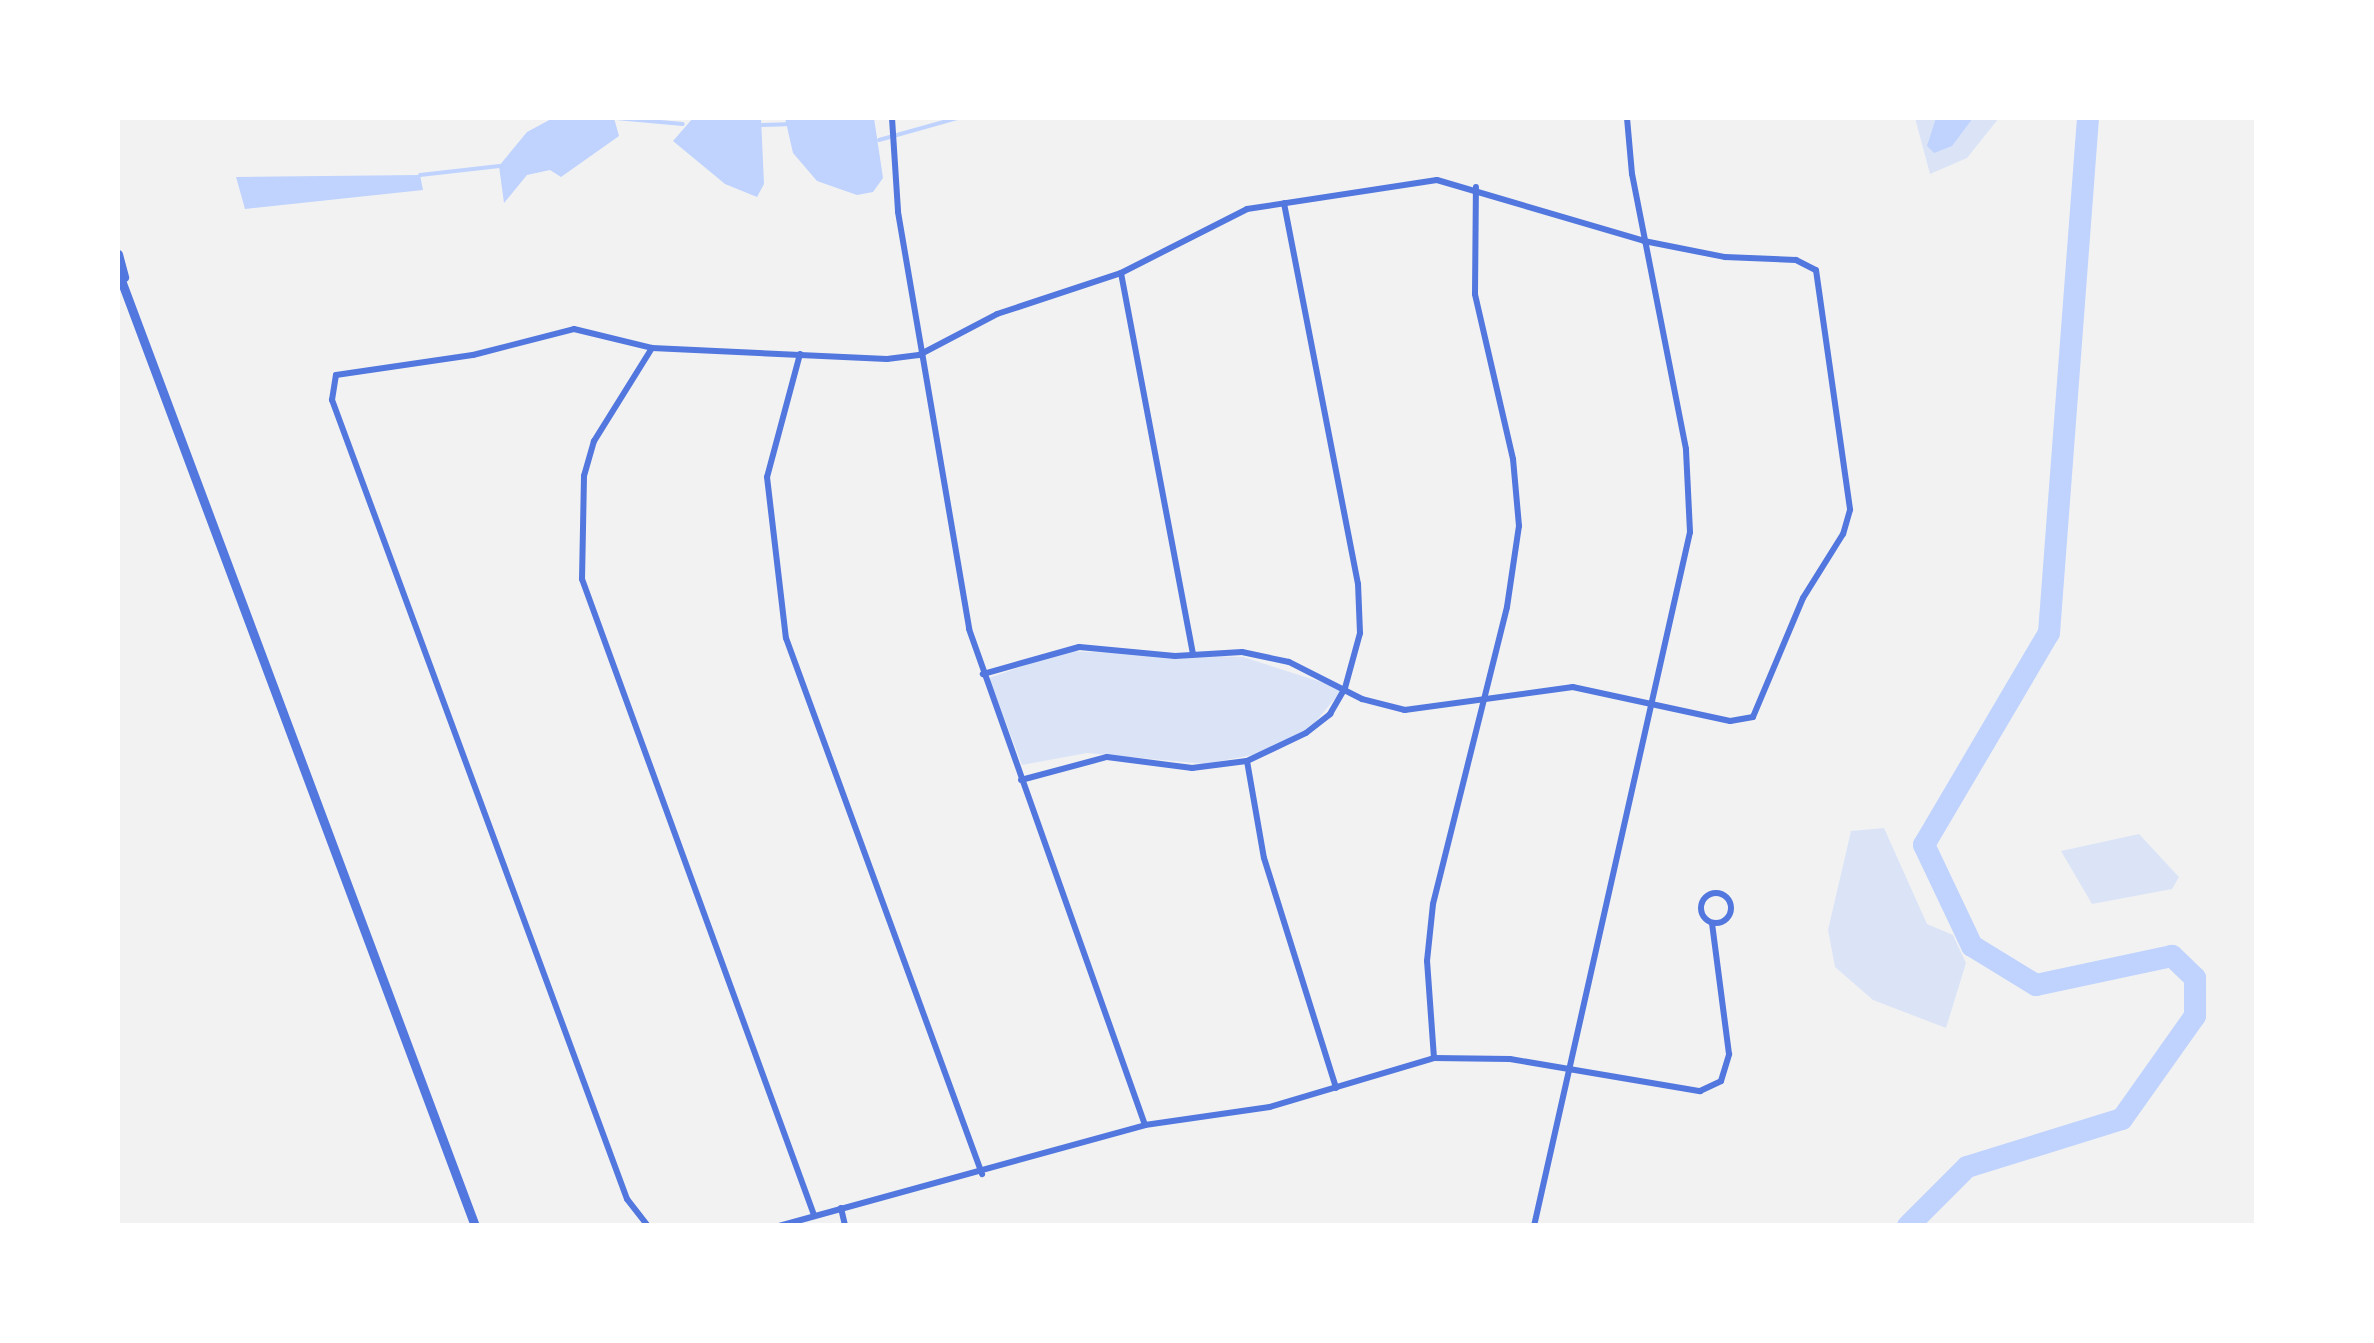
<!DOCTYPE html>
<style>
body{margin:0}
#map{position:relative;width:2374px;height:1343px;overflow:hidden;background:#f2f2f2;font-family:Figtree,sans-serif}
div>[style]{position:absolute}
.green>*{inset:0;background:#dbe4f7}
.water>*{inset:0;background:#bfd3fe}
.stream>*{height:4px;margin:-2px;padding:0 2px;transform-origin:2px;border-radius:2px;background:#bfd3fe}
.river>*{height:22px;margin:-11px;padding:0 11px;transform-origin:11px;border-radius:11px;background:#bfd3fe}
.minor>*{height:6px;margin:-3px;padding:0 3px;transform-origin:3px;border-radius:3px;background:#5277de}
.minor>.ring{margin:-3px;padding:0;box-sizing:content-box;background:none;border:6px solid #5277de;border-radius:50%}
.tertiary>*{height:9px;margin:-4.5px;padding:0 4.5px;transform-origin:4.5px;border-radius:4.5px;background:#5277de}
span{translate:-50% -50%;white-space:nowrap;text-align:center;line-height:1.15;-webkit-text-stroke:8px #fff;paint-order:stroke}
.frame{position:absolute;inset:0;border:120px solid #fff;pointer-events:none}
</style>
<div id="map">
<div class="green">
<i style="clip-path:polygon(1915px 118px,1999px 118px,1967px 158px,1930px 174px)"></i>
<i style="clip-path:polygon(1065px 651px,1243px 657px,1343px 689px,1306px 733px,1263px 753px,1205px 764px,1087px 753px,1022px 765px,989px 678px)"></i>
<i style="clip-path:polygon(1884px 828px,1927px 924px,1953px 935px,1966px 963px,1946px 1028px,1873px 1000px,1835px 967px,1828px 930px,1851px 831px)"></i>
<i style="clip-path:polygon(2139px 834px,2179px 877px,2172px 889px,2092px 904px,2061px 851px)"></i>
</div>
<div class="water">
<i style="clip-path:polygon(553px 118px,614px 118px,619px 136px,561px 177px,550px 170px,527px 175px,504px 203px,499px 166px,527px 132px)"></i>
<i style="clip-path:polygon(693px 118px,761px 118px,764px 184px,757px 197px,725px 184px,673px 141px)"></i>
<i style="clip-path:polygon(785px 118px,874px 118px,883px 178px,873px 192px,857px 195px,817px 181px,793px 153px)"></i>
<i style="clip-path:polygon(1936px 118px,1973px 118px,1952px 146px,1934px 153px,1927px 146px)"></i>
<i style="clip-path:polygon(420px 175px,423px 190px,245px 209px,236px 177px)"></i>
</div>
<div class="stream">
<i style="left:616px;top:118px;width:67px;rotate:5.1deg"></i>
<i style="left:762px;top:125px;width:24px;rotate:-2deg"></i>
<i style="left:879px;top:140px;width:82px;rotate:-15.6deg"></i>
<i style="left:420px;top:175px;width:80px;rotate:-6.5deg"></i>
</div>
<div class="river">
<i style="left:1908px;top:1226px;width:83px;rotate:-45deg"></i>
<i style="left:1967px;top:1167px;width:162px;rotate:-17.2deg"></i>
<i style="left:2122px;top:1119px;width:126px;rotate:-54.7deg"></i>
<i style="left:2195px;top:1016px;width:38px;rotate:-90deg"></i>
<i style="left:2195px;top:978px;width:32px;rotate:-136deg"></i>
<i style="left:2172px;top:956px;width:139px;rotate:168deg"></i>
<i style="left:2036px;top:985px;width:75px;rotate:-148.6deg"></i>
<i style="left:1972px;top:946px;width:112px;rotate:-115.4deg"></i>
<i style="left:1924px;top:845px;width:246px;rotate:-59.5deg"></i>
<i style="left:2049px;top:633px;width:516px;rotate:-85.67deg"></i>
</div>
<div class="minor">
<i style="left:892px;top:118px;width:94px;rotate:86.3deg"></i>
<i style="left:898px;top:212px;width:423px;rotate:80.3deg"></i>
<i style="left:969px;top:629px;width:526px;rotate:70.46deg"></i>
<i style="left:1121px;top:273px;width:388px;rotate:79.3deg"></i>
<i style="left:652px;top:348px;width:110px;rotate:121.9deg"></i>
<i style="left:594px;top:441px;width:36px;rotate:106deg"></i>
<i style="left:584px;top:476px;width:103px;rotate:91.1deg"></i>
<i style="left:582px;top:579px;width:677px;rotate:69.96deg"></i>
<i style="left:800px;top:354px;width:127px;rotate:105deg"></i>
<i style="left:767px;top:477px;width:162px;rotate:83.3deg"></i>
<i style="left:786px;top:638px;width:571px;rotate:69.91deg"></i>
<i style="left:1247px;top:761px;width:98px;rotate:80.1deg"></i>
<i style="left:1264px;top:858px;width:241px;rotate:72.6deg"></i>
<i style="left:1021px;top:780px;width:89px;rotate:-15deg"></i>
<i style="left:1107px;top:757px;width:86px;rotate:7.4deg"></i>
<i style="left:1192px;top:768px;width:55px;rotate:-7.3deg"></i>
<i style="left:1247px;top:761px;width:65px;rotate:-25.4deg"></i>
<i style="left:1306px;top:733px;width:31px;rotate:-38deg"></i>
<i style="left:1330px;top:714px;width:30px;rotate:-60deg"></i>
<i style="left:1345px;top:688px;width:57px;rotate:-74.7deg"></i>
<i style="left:1360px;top:633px;width:49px;rotate:-92.3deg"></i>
<i style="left:1358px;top:584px;width:388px;rotate:-101deg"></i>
<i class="ring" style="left:1701px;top:893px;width:24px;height:24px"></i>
<i style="left:1434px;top:1058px;width:97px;rotate:-94.1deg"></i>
<i style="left:1427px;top:961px;width:57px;rotate:-84deg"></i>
<i style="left:1433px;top:904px;width:306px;rotate:-76deg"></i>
<i style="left:1507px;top:607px;width:82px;rotate:-81.6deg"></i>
<i style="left:1519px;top:526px;width:67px;rotate:-95.1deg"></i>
<i style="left:1513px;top:459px;width:169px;rotate:-103deg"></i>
<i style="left:1475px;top:294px;width:107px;rotate:-89.5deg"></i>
<i style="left:841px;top:1208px;width:18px;rotate:77deg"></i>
<i style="left:648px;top:1226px;width:34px;rotate:-128deg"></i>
<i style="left:627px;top:1199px;width:852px;rotate:-110.26deg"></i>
<i style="left:332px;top:400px;width:25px;rotate:-81deg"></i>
<i style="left:336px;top:375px;width:138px;rotate:-8.3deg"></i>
<i style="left:473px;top:355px;width:104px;rotate:-14.4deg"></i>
<i style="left:574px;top:329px;width:80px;rotate:13.7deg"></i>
<i style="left:652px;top:348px;width:235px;rotate:2.7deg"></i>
<i style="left:887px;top:359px;width:32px;rotate:-7deg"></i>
<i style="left:919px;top:355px;width:88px;rotate:-27.7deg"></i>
<i style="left:997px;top:314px;width:131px;rotate:-18.3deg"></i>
<i style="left:1121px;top:273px;width:141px;rotate:-26.9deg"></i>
<i style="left:1247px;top:209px;width:192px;rotate:-8.7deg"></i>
<i style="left:1437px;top:180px;width:216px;rotate:16.4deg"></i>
<i style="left:1644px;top:241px;width:83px;rotate:11.2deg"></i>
<i style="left:1725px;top:257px;width:71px;rotate:2.4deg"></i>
<i style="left:1796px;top:260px;width:22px;rotate:27deg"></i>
<i style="left:1816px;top:270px;width:242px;rotate:81.9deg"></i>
<i style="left:1850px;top:510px;width:25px;rotate:106deg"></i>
<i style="left:1843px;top:534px;width:75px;rotate:122deg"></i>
<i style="left:1803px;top:598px;width:129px;rotate:112.8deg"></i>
<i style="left:1753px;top:717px;width:23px;rotate:170deg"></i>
<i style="left:1730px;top:721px;width:161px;rotate:-167.8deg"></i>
<i style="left:1573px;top:687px;width:170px;rotate:172.2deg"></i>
<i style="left:1405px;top:710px;width:44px;rotate:-165.7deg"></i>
<i style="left:1362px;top:699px;width:82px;rotate:-153.1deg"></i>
<i style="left:1289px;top:662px;width:48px;rotate:-168deg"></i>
<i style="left:1242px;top:652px;width:67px;rotate:176.6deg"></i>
<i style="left:1175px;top:656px;width:96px;rotate:-174.6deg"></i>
<i style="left:1079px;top:647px;width:100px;rotate:164.3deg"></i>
<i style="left:779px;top:1226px;width:380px;rotate:-15.4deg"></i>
<i style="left:1145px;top:1125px;width:126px;rotate:-8.2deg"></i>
<i style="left:1270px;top:1107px;width:171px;rotate:-16.6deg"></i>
<i style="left:1434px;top:1058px;width:76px;rotate:0.8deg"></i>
<i style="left:1510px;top:1059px;width:193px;rotate:9.6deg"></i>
<i style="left:1700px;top:1091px;width:23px;rotate:-25deg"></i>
<i style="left:1721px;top:1081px;width:28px;rotate:-73deg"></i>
<i style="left:1729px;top:1054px;width:132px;rotate:-97.4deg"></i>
<i style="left:1534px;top:1226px;width:711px;rotate:-77.33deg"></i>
<i style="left:1690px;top:532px;width:83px;rotate:-92.8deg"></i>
<i style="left:1686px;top:449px;width:280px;rotate:-101.1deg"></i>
<i style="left:1632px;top:174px;width:56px;rotate:-95.1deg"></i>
</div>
<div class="tertiary">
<i style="left:118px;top:254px;width:24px;rotate:75deg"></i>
<i style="left:118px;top:272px;width:1019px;rotate:69.48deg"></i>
</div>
<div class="frame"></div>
</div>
